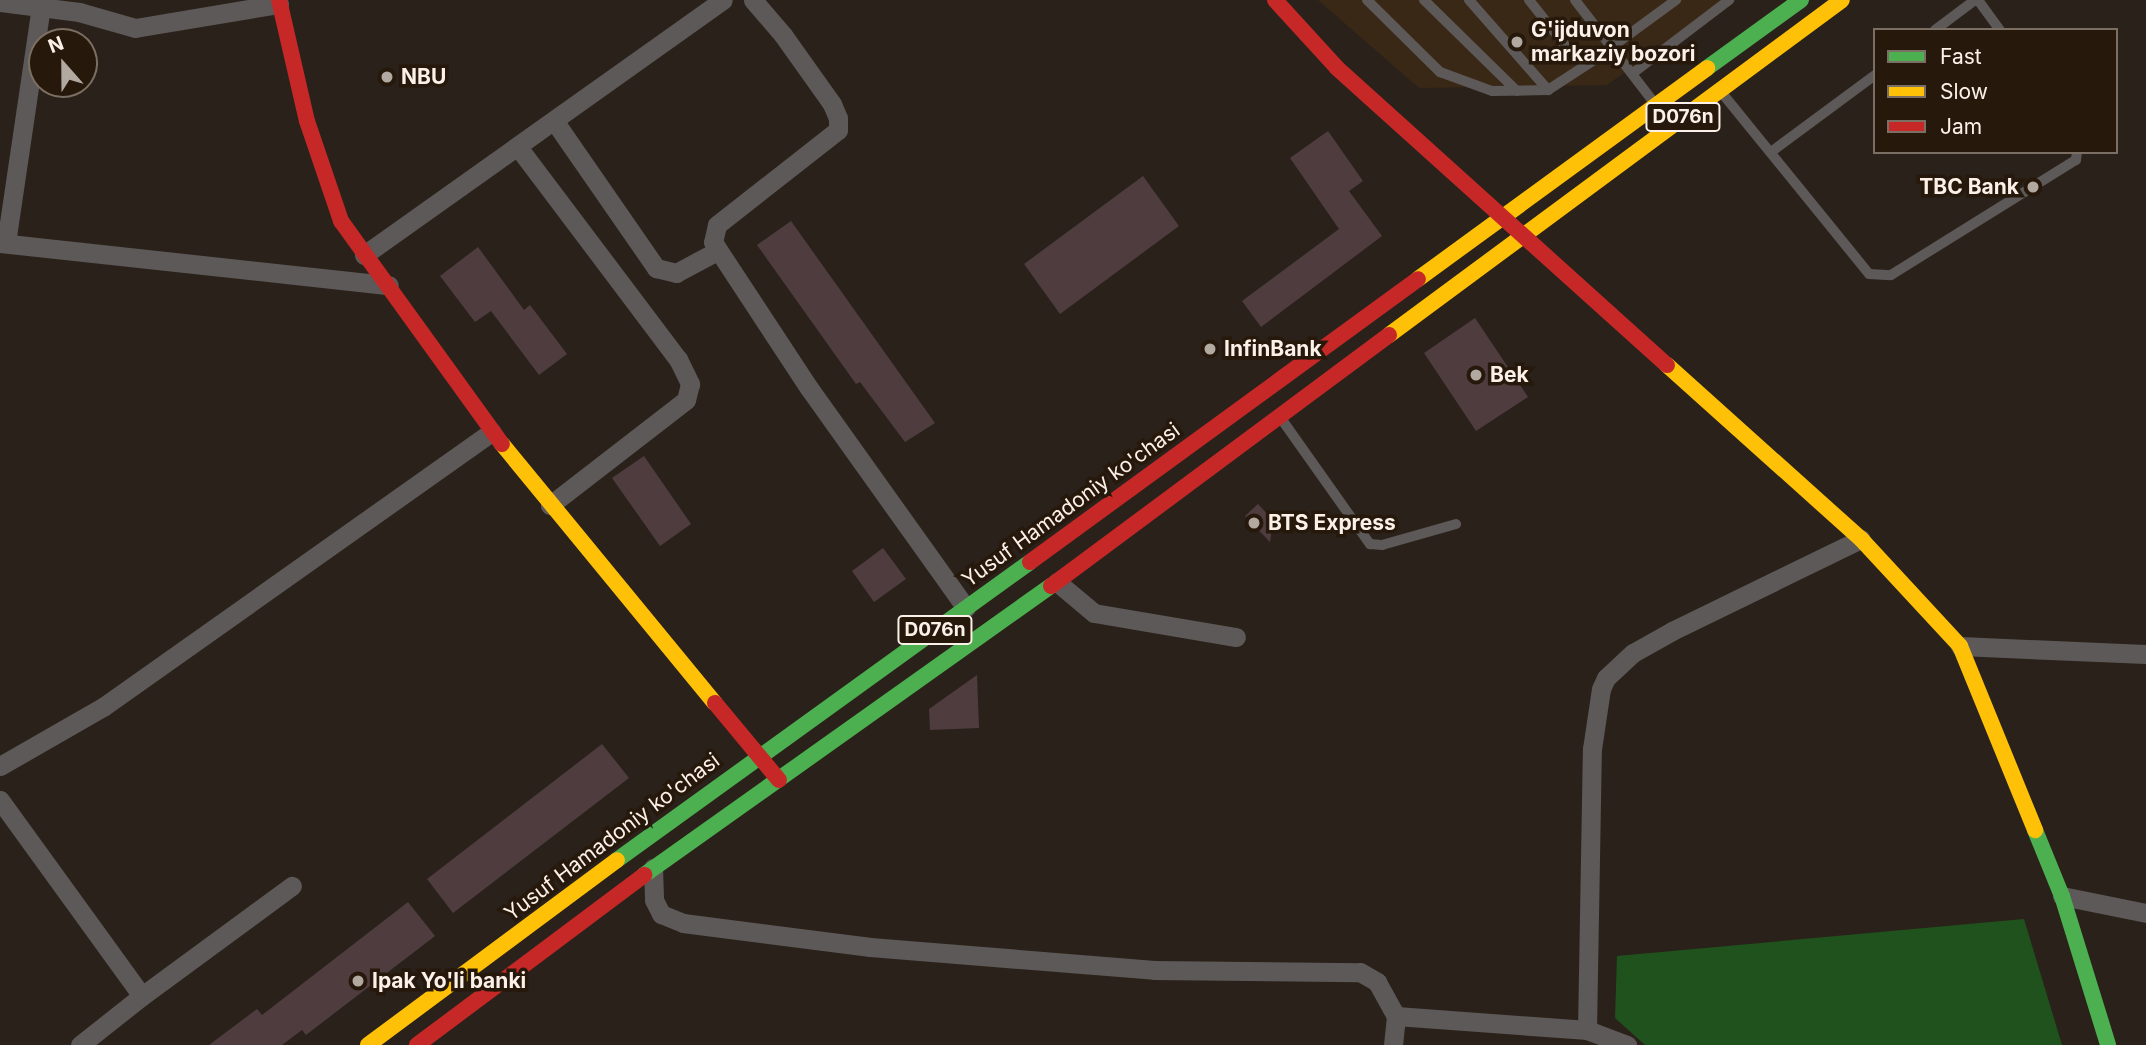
<!DOCTYPE html>
<style>
body{margin:0}
#map{position:relative;width:2146px;height:1045px;overflow:hidden;background:#2a221a;font-family:Inter,sans-serif}
div>[style]{position:absolute}
.built>*{inset:0;background:#3a2816}
.green>*{inset:0;background:#1f521d}
.building>*{inset:0;background:#4f3c3f}
.lane>*{height:10px;margin:-5px;padding:0 5px;transform-origin:5px;border-radius:5px;background:#5d5958}
.street>*{height:19px;margin:-9.5px;padding:0 9.5px;transform-origin:9.5px;border-radius:9.5px;background:#5d5958}
.fast>*{height:16px;margin:-8px;padding:0 8px;transform-origin:8px;border-radius:8px;background:#4caf50}
.slow>*{height:16px;margin:-8px;padding:0 8px;transform-origin:8px;border-radius:8px;background:#ffc107}
.jam>*{height:16px;margin:-8px;padding:0 8px;transform-origin:8px;border-radius:8px;background:#c62828}
.dots>*{width:19px;height:19px;translate:-50% -50%;box-sizing:border-box;border:4px solid #26180a;border-radius:50%}
span{translate:-50% -50%;white-space:nowrap;text-align:center;line-height:1.15;-webkit-text-stroke:7px #26180a;paint-order:stroke}
.shield-label span{padding:2px 5px;background:#26180a;border:2px solid;border-radius:5px;-webkit-text-stroke-width:0}
.shield-label{font-size:19px;color:#fbf1e8;font-weight:700}
.poi-label{font-size:21px;color:#fbf1e8;font-weight:700}
.left{translate:0 -50%;text-align:left}
.right{translate:-100% -50%;text-align:right}
.street-label{font-size:21px;color:#fbf1e8}
.legend{position:absolute;left:1873px;top:28px;width:245px;height:126px;box-sizing:border-box;background:#26180a;border:2px solid #7b6f63;margin:0;padding:9px 12px;list-style:none;font-size:21px;color:#fbf1e8}
.legend li{display:flex;align-items:center;gap:14px;height:35px}
.legend b{width:35px;border:2px solid #7b6f63}
.north{position:absolute;left:28px;top:28px;width:70px;height:70px;box-sizing:border-box;background:#26180a;border:2px solid #7b6f63;border-radius:50%;rotate:339deg;font-size:19px;font-weight:700;line-height:28px;text-align:center;color:#fbf1e8}
.north::after{content:'';display:block;margin:auto;width:24px;height:32px;background:#b2a9a0;clip-path:polygon(50% 0,100% 100%,50% 72%,0 100%)}
</style>
<div id="map">
<div class="built">
<i style="clip-path:polygon(1318px 0,1726px 0,1607px 85px,1419px 88px)"></i>
</div>
<div class="green">
<i style="clip-path:polygon(2024px 919px,2062px 1045px,1645px 1045px,1615px 1018px,1617px 956px)"></i>
</div>
<div class="building">
<i style="clip-path:polygon(1328px 131px,1363px 181px,1349px 191px,1382px 236px,1261px 327px,1242px 301px,1339px 229px,1290px 158px)"></i>
<i style="clip-path:polygon(1143px 176px,1179px 226px,1060px 314px,1024px 264px)"></i>
<i style="clip-path:polygon(791px 221px,935px 423px,905px 442px,860px 382px,856px 384px,757px 245px)"></i>
<i style="clip-path:polygon(478px 247px,524px 310px,530px 305px,567px 354px,539px 375px,491px 311px,475px 322px,440px 276px)"></i>
<i style="clip-path:polygon(1475px 318px,1528px 397px,1476px 431px,1424px 353px)"></i>
<i style="clip-path:polygon(644px 456px,691px 524px,660px 546px,612px 478px)"></i>
<i style="clip-path:polygon(1258px 504px,1273px 520px,1270px 542px,1245px 516px)"></i>
<i style="clip-path:polygon(883px 548px,906px 579px,874px 602px,852px 571px)"></i>
<i style="clip-path:polygon(977px 675px,979px 728px,930px 730px,929px 709px)"></i>
<i style="clip-path:polygon(602px 744px,629px 778px,453px 913px,427px 879px)"></i>
<i style="clip-path:polygon(408px 902px,435px 936px,306px 1035px,302px 1030px,282px 1045px,209px 1045px,257px 1009px,262px 1015px)"></i>
</div>
<div class="lane">
<i style="left:1367px;top:0;width:103px;rotate:44.6deg"></i>
<i style="left:1440px;top:72px;width:55px;rotate:20.1deg"></i>
<i style="left:1492px;top:91px;width:56px;rotate:-1deg"></i>
<i style="left:1548px;top:90px;width:55px;rotate:-33.1deg"></i>
<i style="left:1424px;top:0;width:130px;rotate:44.4deg"></i>
<i style="left:1469px;top:0;width:120px;rotate:48.7deg"></i>
<i style="left:1529px;top:0;width:74px;rotate:51.6deg"></i>
<i style="left:1575px;top:58px;width:19px;rotate:6deg"></i>
<i style="left:1594px;top:60px;width:102px;rotate:-36.2deg"></i>
<i style="left:1575px;top:0;width:131px;rotate:52.4deg"></i>
<i style="left:1978px;top:0;width:37px;rotate:54deg"></i>
<i style="left:1935px;top:30px;width:50px;rotate:-36.9deg"></i>
<i style="left:1633px;top:73px;width:121px;rotate:-37.2deg"></i>
<i style="left:1722px;top:93px;width:233px;rotate:50.9deg"></i>
<i style="left:1869px;top:274px;width:22px;rotate:3deg"></i>
<i style="left:1891px;top:275px;width:218px;rotate:-31.9deg"></i>
<i style="left:2076px;top:160px;width:8px;rotate:-83deg"></i>
<i style="left:1771px;top:152px;width:129px;rotate:-36.5deg"></i>
<i style="left:1280px;top:417px;width:156px;rotate:54.7deg"></i>
<i style="left:1370px;top:544px;width:12px;rotate:5deg"></i>
<i style="left:1382px;top:545px;width:77px;rotate:-15.8deg"></i>
</div>
<div class="street">
<i style="left:753px;top:0;width:46px;rotate:49.4deg"></i>
<i style="left:783px;top:35px;width:85px;rotate:54.6deg"></i>
<i style="left:832px;top:104px;width:15px;rotate:67deg"></i>
<i style="left:838px;top:118px;width:12px;rotate:90deg"></i>
<i style="left:838px;top:130px;width:154px;rotate:141.9deg"></i>
<i style="left:717px;top:225px;width:17px;rotate:103deg"></i>
<i style="left:713px;top:242px;width:175px;rotate:56.7deg"></i>
<i style="left:809px;top:388px;width:270px;rotate:54.5deg"></i>
<i style="left:0;top:2px;width:80px;rotate:7.2deg"></i>
<i style="left:79px;top:12px;width:58px;rotate:15.9deg"></i>
<i style="left:135px;top:28px;width:146px;rotate:-9.5deg"></i>
<i style="left:555px;top:122px;width:178px;rotate:55.3deg"></i>
<i style="left:656px;top:268px;width:21px;rotate:14deg"></i>
<i style="left:676px;top:273px;width:47px;rotate:-28.2deg"></i>
<i style="left:518px;top:147px;width:266px;rotate:53deg"></i>
<i style="left:678px;top:359px;width:28px;rotate:64deg"></i>
<i style="left:690px;top:384px;width:16px;rotate:104deg"></i>
<i style="left:686px;top:400px;width:172px;rotate:142.3deg"></i>
<i style="left:0;top:243px;width:391px;rotate:6.2deg"></i>
<i style="left:6px;top:243px;width:239px;rotate:-81.6deg"></i>
<i style="left:364px;top:255px;width:440px;rotate:-35.4deg"></i>
<i style="left:1057px;top:582px;width:48px;rotate:40deg"></i>
<i style="left:1094px;top:613px;width:144px;rotate:9.6deg"></i>
<i style="left:1960px;top:646px;width:186px;rotate:2.5deg"></i>
<i style="left:0;top:766px;width:119px;rotate:-29.8deg"></i>
<i style="left:103px;top:707px;width:476px;rotate:-35.3deg"></i>
<i style="left:0;top:800px;width:242px;rotate:54.1deg"></i>
<i style="left:653px;top:868px;width:32px;rotate:88deg"></i>
<i style="left:654px;top:900px;width:16px;rotate:63deg"></i>
<i style="left:661px;top:914px;width:24px;rotate:22deg"></i>
<i style="left:683px;top:923px;width:189px;rotate:7.3deg"></i>
<i style="left:870px;top:947px;width:285px;rotate:4.6deg"></i>
<i style="left:1154px;top:970px;width:206px;rotate:0.6deg"></i>
<i style="left:1360px;top:972px;width:20px;rotate:30deg"></i>
<i style="left:1377px;top:982px;width:39px;rotate:61deg"></i>
<i style="left:1396px;top:1016px;width:192px;rotate:4.2deg"></i>
<i style="left:1587px;top:1030px;width:43px;rotate:20.6deg"></i>
<i style="left:2062px;top:896px;width:86px;rotate:11.4deg"></i>
<i style="left:1587px;top:1030px;width:281px;rotate:-89deg"></i>
<i style="left:1592px;top:749px;width:61px;rotate:-81.5deg"></i>
<i style="left:1601px;top:689px;width:12px;rotate:-66deg"></i>
<i style="left:1606px;top:678px;width:37px;rotate:-43deg"></i>
<i style="left:1633px;top:653px;width:45px;rotate:-29.4deg"></i>
<i style="left:1672px;top:631px;width:210px;rotate:-26deg"></i>
<i style="left:80px;top:1045px;width:79px;rotate:-38.3deg"></i>
<i style="left:142px;top:996px;width:186px;rotate:-36.3deg"></i>
<i style="left:1393px;top:1045px;width:29px;rotate:-84deg"></i>
</div>
<div class="fast">
<i style="left:1707px;top:68px;width:116px;rotate:-35.9deg"></i>
<i style="left:2035px;top:830px;width:71px;rotate:67.8deg"></i>
<i style="left:2062px;top:896px;width:156px;rotate:72.8deg"></i>
<i style="left:617px;top:860px;width:509px;rotate:-35.81deg"></i>
<i style="left:644px;top:875px;width:499px;rotate:-35.4deg"></i>
</div>
<div class="slow">
<i style="left:1418px;top:279px;width:358px;rotate:-36.1deg"></i>
<i style="left:1389px;top:335px;width:563px;rotate:-36.48deg"></i>
<i style="left:1667px;top:365px;width:261px;rotate:41.9deg"></i>
<i style="left:1861px;top:539px;width:146px;rotate:47.2deg"></i>
<i style="left:1960px;top:646px;width:199px;rotate:67.8deg"></i>
<i style="left:502px;top:444px;width:335px;rotate:50.6deg"></i>
<i style="left:368px;top:1045px;width:310px;rotate:-36.6deg"></i>
</div>
<div class="jam">
<i style="left:279px;top:0;width:124px;rotate:77deg"></i>
<i style="left:307px;top:121px;width:106px;rotate:71.2deg"></i>
<i style="left:341px;top:221px;width:275px;rotate:54.2deg"></i>
<i style="left:1275px;top:0;width:92px;rotate:47.6deg"></i>
<i style="left:1337px;top:68px;width:444px;rotate:42deg"></i>
<i style="left:1030px;top:562px;width:480px;rotate:-36.1deg"></i>
<i style="left:1051px;top:586px;width:421px;rotate:-36.6deg"></i>
<i style="left:715px;top:703px;width:100px;rotate:50.3deg"></i>
<i style="left:417px;top:1045px;width:284px;rotate:-36.8deg"></i>
</div>
<div class="dots">
<i style="left:1517px;top:42px;background:#b2a9a0"></i>
<i style="left:387px;top:77px;background:#b2a9a0"></i>
<i style="left:2033px;top:187px;background:#b2a9a0"></i>
<i style="left:1210px;top:349px;background:#b2a9a0"></i>
<i style="left:1476px;top:375px;background:#b2a9a0"></i>
<i style="left:1254px;top:523px;background:#b2a9a0"></i>
<i style="left:358px;top:981px;background:#b2a9a0"></i>
</div>
<div class="shield-label">
<span style="left:1683px;top:117px">D076n</span>
<span style="left:935px;top:630px">D076n</span>
</div>
<div class="poi-label">
<span class="left" style="left:1531px;top:42px">G'ijduvon<br>markaziy bozori</span>
<span class="left" style="left:401px;top:77px">NBU</span>
<span class="right" style="left:2019px;top:187px">TBC Bank</span>
<span class="left" style="left:1224px;top:349px">InfinBank</span>
<span class="left" style="left:1490px;top:375px">Bek</span>
<span class="left" style="left:1268px;top:523px">BTS Express</span>
<span class="left" style="left:372px;top:981px">Ipak Yo'li banki</span>
</div>
<div class="street-label">
<span style="left:1071px;top:505px;rotate:-36deg">Yusuf Hamadoniy ko'chasi</span>
<span style="left:612px;top:837px;rotate:-37deg">Yusuf Hamadoniy ko'chasi</span>
</div>
<ul class="legend">
<li><b style="height:9px;background:#4caf50"></b>Fast</li>
<li><b style="height:9px;background:#ffc107"></b>Slow</li>
<li><b style="height:9px;background:#c62828"></b>Jam</li>
</ul>
<div class="north">N</div>
</div>
